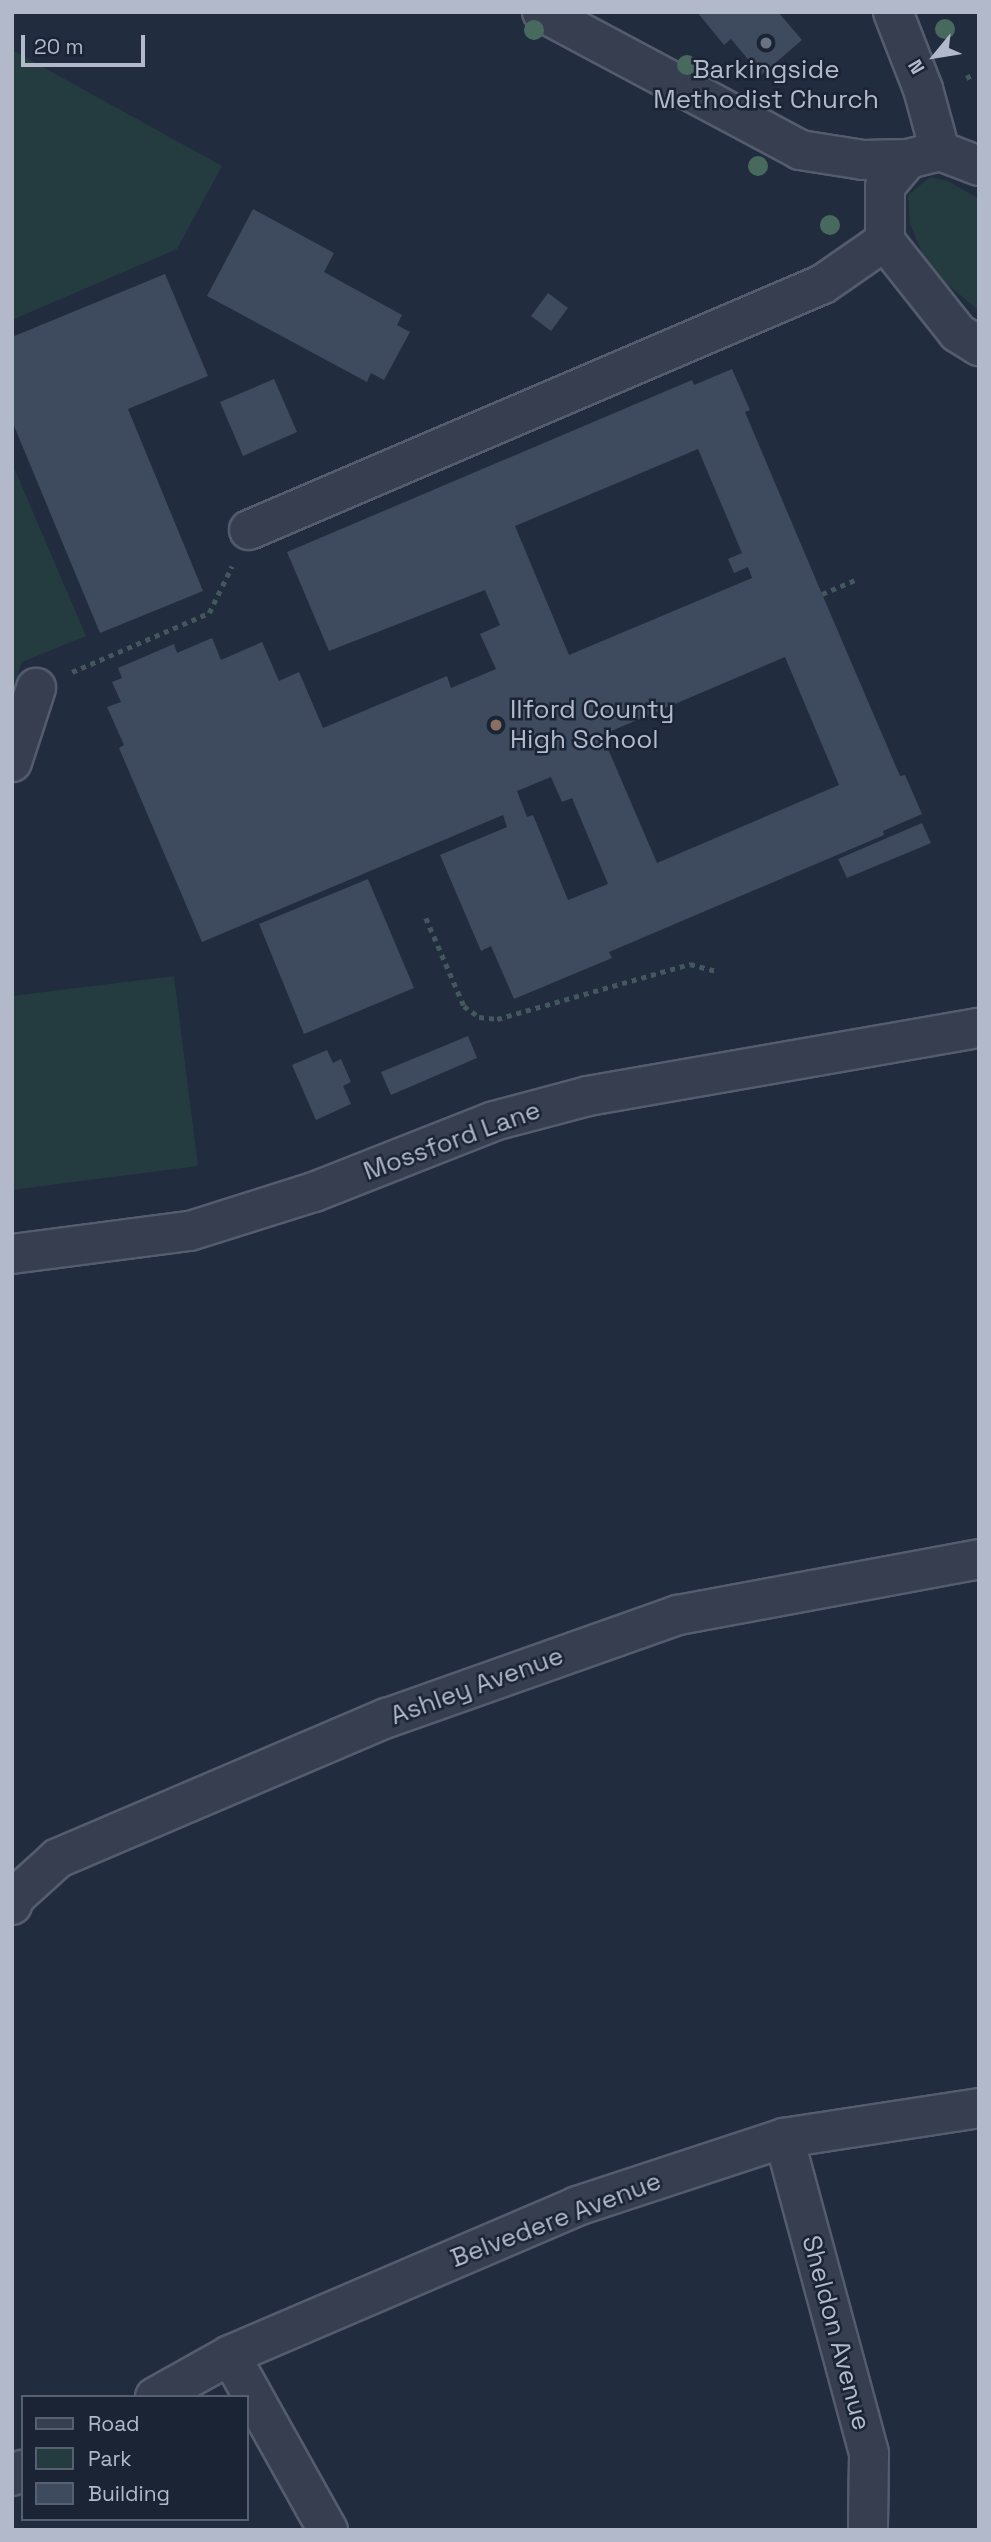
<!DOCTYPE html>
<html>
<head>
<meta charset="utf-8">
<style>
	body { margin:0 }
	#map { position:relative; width:991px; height:2542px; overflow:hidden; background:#222c3f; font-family:"Space Grotesk",sans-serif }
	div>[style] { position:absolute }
	.green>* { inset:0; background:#243b40 }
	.building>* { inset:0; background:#3e4a5e }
	.path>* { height:4.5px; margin-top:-2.25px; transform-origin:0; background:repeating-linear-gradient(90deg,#42585d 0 5px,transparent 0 10px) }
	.roads { filter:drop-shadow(2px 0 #545c6d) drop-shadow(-2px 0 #545c6d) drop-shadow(0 2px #545c6d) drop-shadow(0 -2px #545c6d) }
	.minor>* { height:38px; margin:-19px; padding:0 19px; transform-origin:19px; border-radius:19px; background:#363e4f }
	.trees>* { width:20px; height:20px; margin:-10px; border-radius:50%; background:#486a5e }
	.dots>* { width:19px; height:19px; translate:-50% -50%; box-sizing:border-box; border:4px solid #1b2434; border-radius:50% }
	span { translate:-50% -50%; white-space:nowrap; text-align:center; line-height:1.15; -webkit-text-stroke:5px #1b2434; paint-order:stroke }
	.poi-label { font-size:26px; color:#b2b9ca }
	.left { translate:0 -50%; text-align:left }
	.street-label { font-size:26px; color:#b2b9ca }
	.frame { position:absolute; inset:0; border:14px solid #b2b9ca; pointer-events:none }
	.legend { position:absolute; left:21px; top:2395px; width:228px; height:126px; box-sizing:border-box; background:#1b2434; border:2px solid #576070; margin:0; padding:9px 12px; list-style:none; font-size:21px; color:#b2b9ca }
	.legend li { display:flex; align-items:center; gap:14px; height:35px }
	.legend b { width:35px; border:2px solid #576070 }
	.north { position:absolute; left:900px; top:21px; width:70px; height:70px; -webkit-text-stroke:5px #1b2434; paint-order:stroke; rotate:240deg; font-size:19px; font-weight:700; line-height:28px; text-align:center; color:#b2b9ca }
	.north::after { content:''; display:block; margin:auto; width:24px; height:32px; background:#b2b9ca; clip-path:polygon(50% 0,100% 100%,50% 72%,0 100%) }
	.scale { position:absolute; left:21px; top:35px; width:124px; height:32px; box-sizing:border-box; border:4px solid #b2b9ca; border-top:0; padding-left:9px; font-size:21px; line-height:24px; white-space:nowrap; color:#b2b9ca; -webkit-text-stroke:5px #1b2434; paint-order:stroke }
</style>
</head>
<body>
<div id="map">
	<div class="green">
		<i style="clip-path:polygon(12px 50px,222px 166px,177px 249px,12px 320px)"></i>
		<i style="clip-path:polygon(930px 177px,948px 181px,979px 199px,979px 311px,947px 284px,923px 255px,910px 224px,908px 195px)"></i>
		<i style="clip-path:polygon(12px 463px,86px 636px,22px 662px,12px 692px)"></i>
		<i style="clip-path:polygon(174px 976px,198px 1166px,12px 1190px,12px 996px)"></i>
	</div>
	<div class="building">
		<i style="clip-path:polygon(697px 12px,778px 12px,802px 40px,761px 75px,731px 39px,724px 45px)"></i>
		<i style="clip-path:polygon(253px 209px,334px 253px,324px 272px,402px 315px,397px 325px,410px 332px,384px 380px,371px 373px,367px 382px,207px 296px)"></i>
		<i style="clip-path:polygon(165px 274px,208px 376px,128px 409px,203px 591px,100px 633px,12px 421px,12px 337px)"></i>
		<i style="clip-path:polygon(548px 293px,568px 308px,551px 331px,531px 316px)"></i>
		<i style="clip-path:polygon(evenodd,732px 369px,750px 410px,745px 412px,822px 594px,900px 776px,905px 775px,922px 814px,883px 831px,884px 835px,609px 952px,612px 958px,514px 999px,491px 946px,481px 951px,440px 855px,507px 827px,503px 815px,202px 942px,119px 748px,124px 745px,107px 707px,121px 702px,112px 682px,122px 678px,118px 668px,174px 644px,177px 653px,212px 638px,221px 660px,262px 642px,279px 681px,299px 672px,323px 728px,447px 676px,451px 688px,496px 669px,480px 634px,500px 625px,485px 590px,329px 651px,287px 552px,692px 380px,694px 385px,732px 369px,698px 449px,742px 553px,728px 559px,734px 573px,748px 567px,752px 578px,569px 655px,515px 526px,698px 449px,732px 369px,785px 657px,839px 785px,657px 863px,602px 735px,785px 657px,732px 369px,551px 777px,562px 802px,572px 798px,608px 884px,568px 900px,533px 815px,527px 817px,517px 791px,551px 777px)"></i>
		<i style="clip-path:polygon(274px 379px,297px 432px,243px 456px,220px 402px)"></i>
		<i style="clip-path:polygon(922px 823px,931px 843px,847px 878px,838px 859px)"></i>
		<i style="clip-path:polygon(368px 879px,414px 988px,304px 1034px,259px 924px)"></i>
		<i style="clip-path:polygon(468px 1036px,477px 1058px,391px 1095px,381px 1072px)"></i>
		<i style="clip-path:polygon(327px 1050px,333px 1063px,341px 1059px,351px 1082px,343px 1086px,351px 1104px,316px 1120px,292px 1065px)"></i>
	</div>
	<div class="path">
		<i style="left:966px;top:78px;width:7px;rotate:-27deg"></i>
		<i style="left:822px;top:594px;width:39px;rotate:-23deg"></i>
		<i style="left:72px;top:672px;width:149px;rotate:-23.3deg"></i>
		<i style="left:209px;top:613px;width:52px;rotate:-63.9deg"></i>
		<i style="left:426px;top:918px;width:96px;rotate:66.6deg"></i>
		<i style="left:464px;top:1006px;width:19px;rotate:36deg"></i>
		<i style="left:479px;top:1017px;width:18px;rotate:6deg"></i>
		<i style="left:497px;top:1019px;width:201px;rotate:-15.9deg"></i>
		<i style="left:690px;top:964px;width:28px;rotate:15deg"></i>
	</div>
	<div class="roads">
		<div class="minor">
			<i style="left:542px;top:12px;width:293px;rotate:28.1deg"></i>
			<i style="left:800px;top:150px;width:64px;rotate:9deg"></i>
			<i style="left:863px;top:160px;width:45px;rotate:-1.3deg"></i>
			<i style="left:908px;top:159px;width:33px;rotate:-14deg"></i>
			<i style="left:940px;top:151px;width:42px;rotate:21deg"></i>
			<i style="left:893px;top:12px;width:83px;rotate:68.7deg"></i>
			<i style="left:923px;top:89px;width:64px;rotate:74.7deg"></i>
			<i style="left:908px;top:159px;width:35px;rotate:130deg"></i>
			<i style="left:885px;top:186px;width:55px;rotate:90deg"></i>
			<i style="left:885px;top:241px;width:117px;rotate:51.6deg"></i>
			<i style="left:958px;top:333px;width:25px;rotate:32deg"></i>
			<i style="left:249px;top:530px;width:624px;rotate:-23.2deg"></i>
			<i style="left:823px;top:284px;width:75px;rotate:-34.7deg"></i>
			<i style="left:12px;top:762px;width:78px;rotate:-72deg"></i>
			<i style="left:12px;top:1254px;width:179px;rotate:-7.4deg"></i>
			<i style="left:190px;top:1231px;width:130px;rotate:-17.5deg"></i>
			<i style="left:314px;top:1192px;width:193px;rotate:-21.5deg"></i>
			<i style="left:494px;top:1121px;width:97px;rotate:-14.9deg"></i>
			<i style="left:588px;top:1096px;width:397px;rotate:-9.9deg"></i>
			<i style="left:12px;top:1905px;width:9px;rotate:-69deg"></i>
			<i style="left:15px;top:1897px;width:58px;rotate:-42.2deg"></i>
			<i style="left:58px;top:1858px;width:358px;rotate:-23.1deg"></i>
			<i style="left:387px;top:1718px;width:309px;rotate:-19.5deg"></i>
			<i style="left:678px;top:1615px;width:306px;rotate:-10.5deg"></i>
			<i style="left:784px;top:2138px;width:327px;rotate:74.9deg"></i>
			<i style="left:869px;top:2454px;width:76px;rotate:90.8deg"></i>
			<i style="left:230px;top:2355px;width:201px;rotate:60.8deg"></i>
			<i style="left:155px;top:2397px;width:86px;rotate:-29.2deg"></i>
			<i style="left:230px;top:2355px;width:378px;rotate:-23.2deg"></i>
			<i style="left:577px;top:2206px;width:218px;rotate:-18.2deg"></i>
			<i style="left:784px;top:2138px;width:197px;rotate:-8.7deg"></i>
			<i style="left:12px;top:2476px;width:13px;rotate:-29deg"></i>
		</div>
	</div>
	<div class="trees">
		<i style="left:945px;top:29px"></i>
		<i style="left:534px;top:30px"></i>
		<i style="left:687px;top:65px"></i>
		<i style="left:758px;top:166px"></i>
		<i style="left:830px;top:225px"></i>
	</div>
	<div class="dots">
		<i style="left:766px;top:43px;background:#6b7280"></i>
		<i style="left:496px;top:725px;background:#8d6e63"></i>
	</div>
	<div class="poi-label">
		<span style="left:766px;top:85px">Barkingside<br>Methodist Church</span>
		<span class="left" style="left:510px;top:725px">Ilford County<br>High School</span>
	</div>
	<div class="street-label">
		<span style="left:452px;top:1141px;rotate:-20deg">Mossford Lane</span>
		<span style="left:477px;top:1686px;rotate:-20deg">Ashley Avenue</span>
		<span style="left:556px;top:2220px;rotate:-21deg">Belvedere Avenue</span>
		<span style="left:836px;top:2333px;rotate:75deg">Sheldon Avenue</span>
	</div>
	<div class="frame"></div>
	<ul class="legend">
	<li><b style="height:9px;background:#363e4f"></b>Road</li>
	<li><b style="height:19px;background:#243b40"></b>Park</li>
	<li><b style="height:19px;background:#3e4a5e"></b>Building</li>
	</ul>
	<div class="north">N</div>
	<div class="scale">20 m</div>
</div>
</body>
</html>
